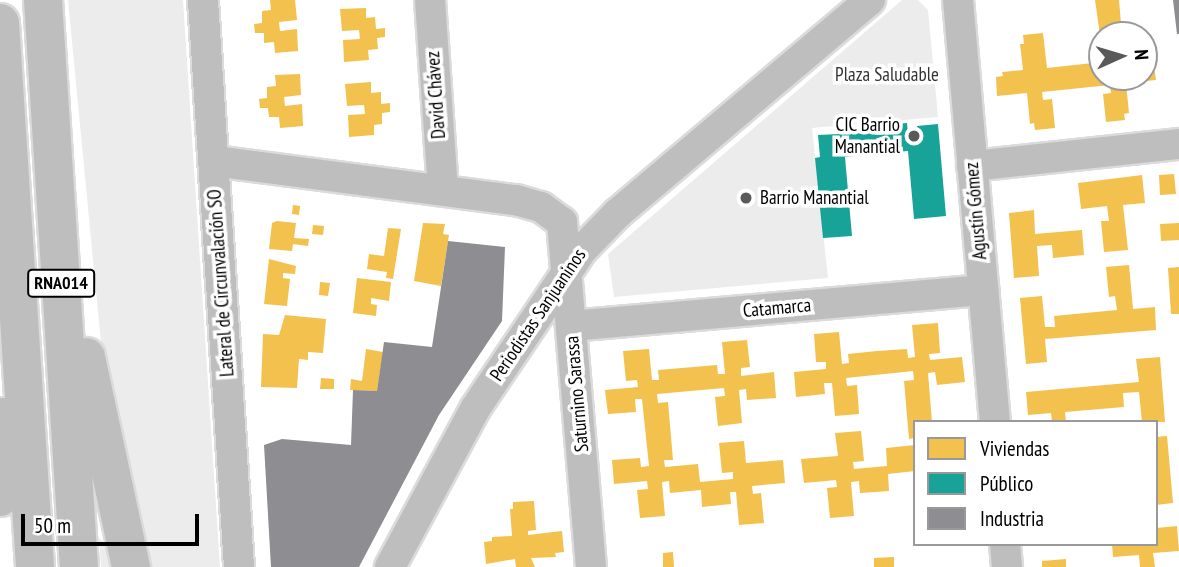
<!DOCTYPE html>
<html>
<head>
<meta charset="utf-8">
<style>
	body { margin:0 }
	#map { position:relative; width:1179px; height:567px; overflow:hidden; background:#fff; font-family:"PT Sans Narrow",sans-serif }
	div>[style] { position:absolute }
	.green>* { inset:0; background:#ececec }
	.homes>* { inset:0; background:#f2c14e }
	.public>* { inset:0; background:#17a398 }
	.industry>* { inset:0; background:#8d8d92 }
	.roads { filter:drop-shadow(2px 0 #dbdbdb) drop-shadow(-2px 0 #dbdbdb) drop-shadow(0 2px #dbdbdb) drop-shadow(0 -2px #dbdbdb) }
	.minor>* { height:30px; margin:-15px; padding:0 15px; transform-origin:15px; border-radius:15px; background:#bebebe }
	.highway>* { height:38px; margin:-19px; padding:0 19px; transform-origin:19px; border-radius:19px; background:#bebebe }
	.dots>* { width:19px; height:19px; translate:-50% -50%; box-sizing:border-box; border:4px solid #fff; border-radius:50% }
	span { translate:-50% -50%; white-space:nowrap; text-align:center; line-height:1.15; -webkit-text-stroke:7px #fff; paint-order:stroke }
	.shield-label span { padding:2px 5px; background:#fff; border:2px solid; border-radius:5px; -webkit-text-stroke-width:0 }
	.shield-label { font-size:18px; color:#000; font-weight:700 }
	.park-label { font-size:19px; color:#333 }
	.street-label { font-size:19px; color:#000 }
	.poi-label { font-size:19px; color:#000 }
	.right { translate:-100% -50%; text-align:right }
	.left { translate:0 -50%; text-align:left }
	.legend { position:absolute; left:913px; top:420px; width:245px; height:126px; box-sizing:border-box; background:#fff; border:2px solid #999; margin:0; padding:9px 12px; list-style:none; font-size:21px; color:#000 }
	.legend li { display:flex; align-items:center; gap:14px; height:35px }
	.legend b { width:35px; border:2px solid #999 }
	.north { position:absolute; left:1088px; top:21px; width:70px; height:70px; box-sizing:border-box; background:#fff; border:2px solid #999; border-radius:50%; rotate:86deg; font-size:19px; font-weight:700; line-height:28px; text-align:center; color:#000 }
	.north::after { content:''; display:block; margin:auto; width:24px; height:32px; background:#595959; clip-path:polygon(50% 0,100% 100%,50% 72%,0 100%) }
	.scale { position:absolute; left:21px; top:514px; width:178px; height:32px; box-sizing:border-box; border:4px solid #000; border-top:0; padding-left:9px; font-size:21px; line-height:24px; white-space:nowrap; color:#000; -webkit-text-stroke:5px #fff; paint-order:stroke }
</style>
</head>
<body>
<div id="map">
	<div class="green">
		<i style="clip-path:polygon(68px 0,183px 0,220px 567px,146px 567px,112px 408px,101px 343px)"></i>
		<i style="clip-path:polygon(902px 0,918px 0,928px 10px,938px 117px,812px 128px,828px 278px,614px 297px,608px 254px)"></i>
		<i style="clip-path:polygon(99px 538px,113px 549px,118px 567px,101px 567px)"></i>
	</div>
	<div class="homes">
		<i style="clip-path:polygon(270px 0,295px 0,297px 20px,279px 22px,280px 31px,297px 29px,298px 51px,275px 53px,274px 42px,264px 43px,264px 33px,255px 33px,254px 24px,262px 23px,262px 11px,271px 10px)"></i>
		<i style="clip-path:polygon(1095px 0,1119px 0,1122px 35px,1102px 35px,1102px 49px)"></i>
		<i style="clip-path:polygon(366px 8px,366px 18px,375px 17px,376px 29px,385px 28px,385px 37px,377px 38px,378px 49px,368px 50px,369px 60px,344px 62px,343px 40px,360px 39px,359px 30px,342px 31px,340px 9px)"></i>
		<i style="clip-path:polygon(1043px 33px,1047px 68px,1102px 62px,1102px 77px,1144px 77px,1144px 60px,1153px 59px,1156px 80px,1126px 83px,1129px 113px,1124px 114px,1125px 120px,1106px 122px,1103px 94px,1111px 93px,1110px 85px,1042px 92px,1043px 100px,1052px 99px,1055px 128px,1035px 130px,1034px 123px,1030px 124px,1027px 93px,997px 96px,996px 77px,1003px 76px,1002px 72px,1023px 70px,1020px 44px,1024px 44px,1023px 35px)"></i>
		<i style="clip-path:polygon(300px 74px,301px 95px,284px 97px,285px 106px,302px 104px,303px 126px,280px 128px,279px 117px,269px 117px,268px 108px,260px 108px,259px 99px,267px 98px,267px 87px,276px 86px,275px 75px)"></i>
		<i style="clip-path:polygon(371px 82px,371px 93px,381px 92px,381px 104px,390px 103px,390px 112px,382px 113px,382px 124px,374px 125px,374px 135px,349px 137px,348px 115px,365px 114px,364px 105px,347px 106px,345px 84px)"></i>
		<i style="clip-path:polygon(1174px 174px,1176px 194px,1160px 195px,1159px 175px)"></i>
		<i style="clip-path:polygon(1142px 175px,1145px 203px,1123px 205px,1128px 250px,1104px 252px,1101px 221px,1109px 221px,1107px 206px,1081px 209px,1078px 183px)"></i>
		<i style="clip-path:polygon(293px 205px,300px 206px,299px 215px,292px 214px)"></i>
		<i style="clip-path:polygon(1034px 210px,1035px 234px,1082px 230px,1084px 255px,1053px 258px,1052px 245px,1037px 246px,1039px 276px,1014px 278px,1009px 213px)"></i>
		<i style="clip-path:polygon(277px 221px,296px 223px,294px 238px,309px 239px,308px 246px,293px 244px,292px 251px,269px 249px,272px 223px)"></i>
		<i style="clip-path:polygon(423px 223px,445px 224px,443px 234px,449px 235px,441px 286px,414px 281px)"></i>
		<i style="clip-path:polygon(1179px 223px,1179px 240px,1161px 241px,1160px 224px)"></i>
		<i style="clip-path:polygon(313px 225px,324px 226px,323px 235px,312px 234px)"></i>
		<i style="clip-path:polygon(388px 228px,401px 229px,393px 279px,386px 278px,387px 272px,367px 269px,369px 254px,384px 256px)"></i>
		<i style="clip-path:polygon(269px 259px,296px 266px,295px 274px,283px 273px,283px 278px,290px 279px,287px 306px,264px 304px)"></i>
		<i style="clip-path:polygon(1129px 265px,1133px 309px,1155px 307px,1156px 330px,1045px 339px,1047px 362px,1026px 364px,1020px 298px,1042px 296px,1045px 327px,1055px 327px,1054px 316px,1117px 310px,1115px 296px,1109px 297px,1106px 267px)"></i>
		<i style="clip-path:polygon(1179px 267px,1179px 314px,1171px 314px,1168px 268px)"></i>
		<i style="clip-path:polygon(357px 278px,391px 282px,389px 301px,371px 298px,371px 304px,377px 305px,376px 316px,353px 313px)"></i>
		<i style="clip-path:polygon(320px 282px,330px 283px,328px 296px,319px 295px)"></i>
		<i style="clip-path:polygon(285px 315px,326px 319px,323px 353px,308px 352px,308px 360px,299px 359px,297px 388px,261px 387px,263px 334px,279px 335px)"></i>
		<i style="clip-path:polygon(938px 323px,940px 353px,929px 354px,930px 360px,962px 357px,965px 382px,937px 385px,935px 372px,928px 373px,932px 422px,915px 422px,915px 438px,909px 439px,904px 381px,914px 380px,913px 371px,846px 378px,847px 386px,857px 385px,859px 414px,835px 416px,832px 383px,824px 383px,825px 394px,796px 397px,794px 372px,826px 369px,826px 362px,816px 362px,814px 334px,839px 332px,842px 364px,849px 363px,848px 354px,877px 351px,907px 349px,908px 358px,915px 357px,912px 325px)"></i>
		<i style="clip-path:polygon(747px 340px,750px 367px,741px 368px,741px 376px,774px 372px,776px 398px,747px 400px,746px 389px,739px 390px,742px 423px,718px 426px,715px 397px,725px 396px,724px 388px,657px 394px,658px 403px,668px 402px,673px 460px,664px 460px,665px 467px,698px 464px,700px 482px,733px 479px,733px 472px,722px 473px,719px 443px,744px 441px,746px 463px,783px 460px,785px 483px,752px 486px,753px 494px,761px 493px,764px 523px,739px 525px,736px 492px,730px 492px,731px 504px,702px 507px,701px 490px,670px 493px,669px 481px,662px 482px,665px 516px,640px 518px,637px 490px,648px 489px,647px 481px,614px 484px,612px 460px,640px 458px,641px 467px,649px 466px,642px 399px,635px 399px,636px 412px,608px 414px,605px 390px,638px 387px,637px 380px,626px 381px,623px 351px,649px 349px,652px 380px,659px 380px,658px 370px,717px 365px,718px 374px,725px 374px,722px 342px)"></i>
		<i style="clip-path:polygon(366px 349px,383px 352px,377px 391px,350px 390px,351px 379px,362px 381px)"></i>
		<i style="clip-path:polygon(1160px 357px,1165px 422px,1142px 422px,1139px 392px,1123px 393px,1124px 407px,1065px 412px,1066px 422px,1052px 422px,1051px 413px,1028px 415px,1026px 392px,1139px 382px,1136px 359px)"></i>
		<i style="clip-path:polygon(321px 378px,334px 379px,334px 389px,320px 389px)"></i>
		<i style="clip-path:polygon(861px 431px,864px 461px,853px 462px,854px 469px,887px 466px,886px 448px,915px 445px,915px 471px,888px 474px,889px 491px,860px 493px,859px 481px,851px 482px,854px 516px,830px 518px,827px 488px,837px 487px,836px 480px,804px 483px,801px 459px,838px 456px,835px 433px)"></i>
		<i style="clip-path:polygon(1167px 436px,1173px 503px,1156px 505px,1156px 437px)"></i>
		<i style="clip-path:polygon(534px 501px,536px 530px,528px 531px,528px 535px,562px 531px,564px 552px,555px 553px,556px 557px,531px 558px,535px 567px,516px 567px,515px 559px,486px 564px,484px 542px,492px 541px,492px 537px,512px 536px,510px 509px,513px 509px,513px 502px)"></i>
		<i style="clip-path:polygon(1177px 526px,1179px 551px,1153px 553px,1155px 567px,1140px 567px,1139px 555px,1113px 557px,1112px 544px,1156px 544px,1156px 528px)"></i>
		<i style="clip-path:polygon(673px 552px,674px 567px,663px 567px,663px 553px)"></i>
		<i style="clip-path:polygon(894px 557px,894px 567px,874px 567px,874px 558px)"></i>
		<i style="clip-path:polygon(1066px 559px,1066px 567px,1042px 567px,1042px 561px)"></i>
	</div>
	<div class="public">
		<i style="clip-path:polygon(907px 123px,908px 134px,918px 133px,917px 126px,938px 124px,946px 216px,914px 219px,908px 151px,845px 157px,852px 236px,823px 238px,815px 158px,820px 157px,818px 135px,839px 134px,838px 130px)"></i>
	</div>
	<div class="industry">
		<i style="clip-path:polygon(1173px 0,1179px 0,1179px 34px,1177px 34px)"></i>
		<i style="clip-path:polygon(448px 241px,505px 247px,502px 321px,439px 415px,359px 567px,271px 567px,264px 445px,282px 439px,351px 445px,353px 390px,377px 391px,384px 342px,432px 347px)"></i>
	</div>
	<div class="roads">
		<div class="minor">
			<i style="left:203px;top:0;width:568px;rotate:86.37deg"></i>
			<i style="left:430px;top:0;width:190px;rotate:86.1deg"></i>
			<i style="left:958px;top:0;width:424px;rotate:85deg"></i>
			<i style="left:214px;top:161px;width:305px;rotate:7.4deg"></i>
			<i style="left:516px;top:200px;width:26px;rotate:16deg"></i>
			<i style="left:541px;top:207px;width:26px;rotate:36deg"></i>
			<i style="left:562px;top:222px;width:346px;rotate:85.2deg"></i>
			<i style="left:972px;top:166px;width:208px;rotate:-6.1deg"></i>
			<i style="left:571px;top:326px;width:414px;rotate:-5deg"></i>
			<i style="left:1005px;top:544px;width:23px;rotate:85deg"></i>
			<i style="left:390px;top:567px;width:179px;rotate:-61.7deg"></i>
			<i style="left:475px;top:409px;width:190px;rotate:-56.1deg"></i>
			<i style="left:581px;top:251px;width:53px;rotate:-45.8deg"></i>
			<i style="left:618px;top:213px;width:330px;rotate:-40.2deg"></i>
		</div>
		<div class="highway">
			<i style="left:43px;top:0;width:568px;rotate:86.37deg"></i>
			<i style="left:0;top:23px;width:545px;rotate:86.32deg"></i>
			<i style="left:86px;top:357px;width:215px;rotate:77.9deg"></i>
			<i style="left:0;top:497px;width:80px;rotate:-87.1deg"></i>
		</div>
	</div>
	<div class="dots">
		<i style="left:914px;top:136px;background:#595959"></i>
		<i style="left:746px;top:198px;background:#595959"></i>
	</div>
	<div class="shield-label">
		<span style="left:61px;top:283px">RNA014</span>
	</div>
	<div class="park-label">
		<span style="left:887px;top:75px">Plaza Saludable</span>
	</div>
	<div class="street-label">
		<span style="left:436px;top:95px;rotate:-94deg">David Chávez</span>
		<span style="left:976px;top:211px;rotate:-95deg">Agustín Gómez</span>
		<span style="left:221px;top:283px;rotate:-94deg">Lateral de Circunvalación SO</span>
		<span style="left:777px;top:308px;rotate:-5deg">Catamarca</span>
		<span style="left:538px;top:315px;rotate:-56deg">Periodistas Sanjuaninos</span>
		<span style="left:577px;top:394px;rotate:-95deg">Saturnino Sarassa</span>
	</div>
	<div class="poi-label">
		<span class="right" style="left:900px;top:136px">CIC Barrio<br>Manantial</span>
		<span class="left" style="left:760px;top:198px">Barrio Manantial</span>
	</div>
	<ul class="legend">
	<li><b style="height:19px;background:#f2c14e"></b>Viviendas</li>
	<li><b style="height:19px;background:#17a398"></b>Público</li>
	<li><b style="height:19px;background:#8d8d92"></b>Industria</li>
	</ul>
	<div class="north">N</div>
	<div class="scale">50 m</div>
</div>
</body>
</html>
